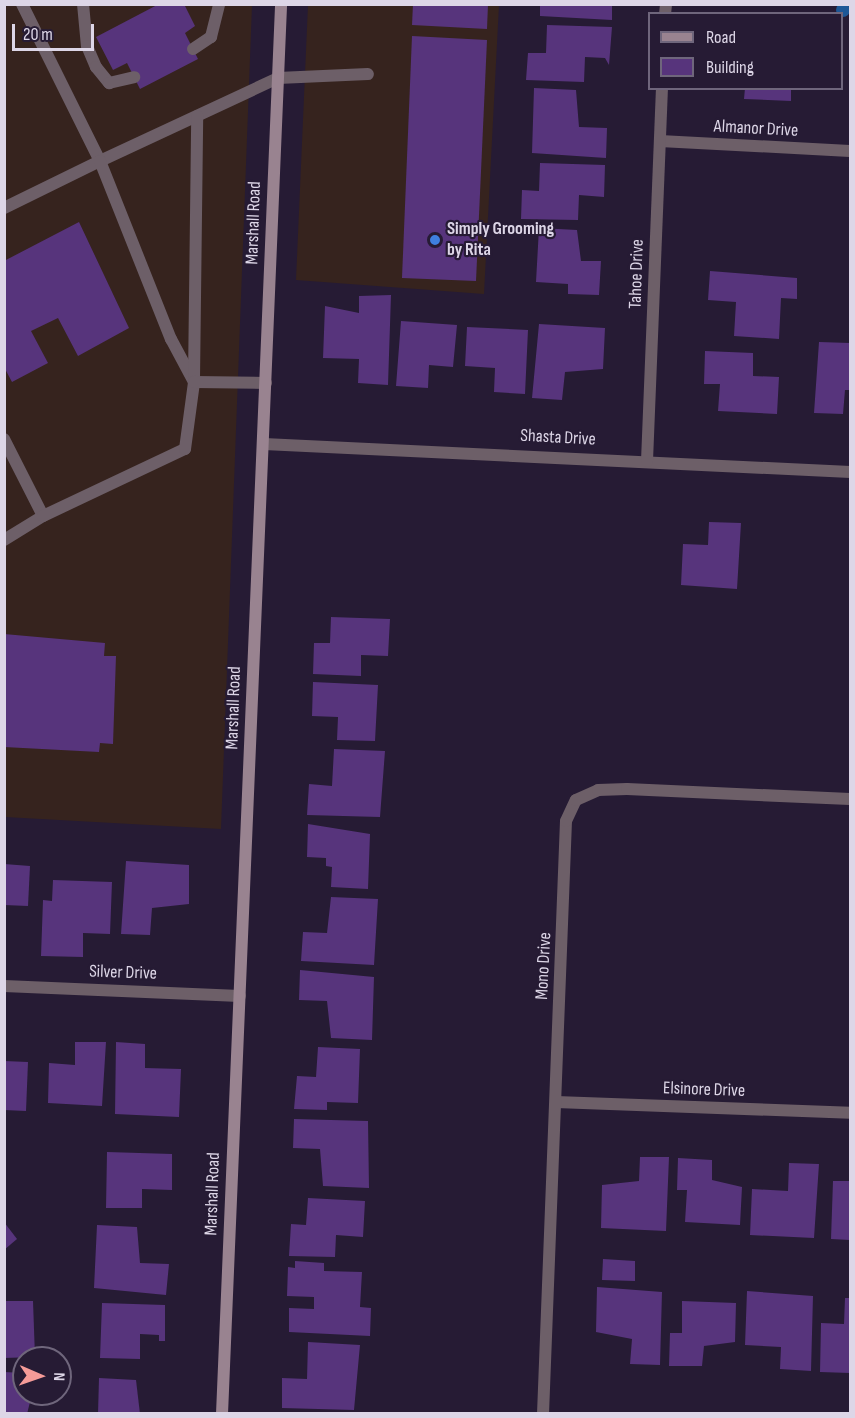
<!DOCTYPE html>
<html>
<head>
<meta charset="utf-8">
<style>
	body { margin:0 }
	#map { position:relative; width:855px; height:1418px; overflow:hidden; background:#261b34; font-family:"Sofia Sans Condensed",sans-serif }
	div>[style] { position:absolute }
	.commercial>* { inset:0; background:#36231e }
	.water>* { inset:0; background:#1d5796 }
	.round { border-radius:50% }
	.building>* { inset:0; background:#57347c }
	.lane>* { height:12px; margin:-6px; padding:0 6px; transform-origin:6px; border-radius:6px; background:#6d5f68 }
	.street>* { height:12px; margin:-6px; padding:0 6px; transform-origin:6px; border-radius:6px; background:#6d5f68 }
	.secondary>* { height:12px; margin:-6px; padding:0 6px; transform-origin:6px; border-radius:6px; background:#998390 }
	.dots>* { width:16px; height:16px; translate:-50% -50%; box-sizing:border-box; border:3px solid #261b34; border-radius:50% }
	span { translate:-50% -50%; white-space:nowrap; text-align:center; line-height:1.15; -webkit-text-stroke:4.5px #261b34; paint-order:stroke }
	.street-label { font-size:18px; color:#ddd6e7 }
	.poi-label { font-size:18px; color:#ddd6e7; font-weight:700 }
	.left { translate:0 -50%; text-align:left }
	.frame { position:absolute; inset:0; border:6px solid #ddd6e7; pointer-events:none }
	.legend { position:absolute; left:648px; top:12px; width:195px; height:78px; box-sizing:border-box; background:#261b34; border:2px solid #6f667c; margin:0; padding:8px 10px; list-style:none; font-size:18px; color:#ddd6e7 }
	.legend li { display:flex; align-items:center; gap:12px; height:30px }
	.legend b { width:30px; border:2px solid #6f667c }
	.north { position:absolute; left:12px; top:1346px; width:60px; height:60px; box-sizing:border-box; background:#261b34; border:2px solid #6f667c; border-radius:50%; rotate:92deg; font-size:16px; font-weight:700; line-height:24px; text-align:center; color:#ddd6e7 }
	.north::after { content:''; display:block; margin:auto; width:21px; height:27px; background:#f59b98; clip-path:polygon(50% 0,100% 100%,50% 72%,0 100%) }
	.scale { position:absolute; left:12px; top:24px; width:82px; height:27px; box-sizing:border-box; border:3px solid #ddd6e7; border-top:0; padding-left:8px; font-size:18px; line-height:21px; white-space:nowrap; color:#ddd6e7; -webkit-text-stroke:4px #261b34; paint-order:stroke }
</style>
</head>
<body>
<div id="map">
	<div class="commercial">
		<i style="clip-path:polygon(5px 5px,252px 5px,221px 829px,5px 817px)"></i>
		<i style="clip-path:polygon(308px 5px,499px 5px,484px 294px,296px 280px)"></i>
	</div>
	<div class="water">
		<i class="round" style="left:836px;top:3px;width:14px;height:14px"></i>
	</div>
	<div class="building">
		<i style="clip-path:polygon(159px 4px,184px 4px,195px 26px,185px 33px,198px 59px,140px 89px,127px 63px,113px 70px,96px 37px)"></i>
		<i style="clip-path:polygon(413px 4px,488px 4px,487px 29px,412px 25px)"></i>
		<i style="clip-path:polygon(540px 4px,612px 4px,612px 20px,540px 16px)"></i>
		<i style="clip-path:polygon(547px 25px,612px 27px,609px 65px,605px 58px,585px 57px,584px 82px,526px 80px,528px 53px,546px 53px)"></i>
		<i style="clip-path:polygon(412px 36px,487px 40px,476px 281px,402px 278px)"></i>
		<i style="clip-path:polygon(534px 88px,576px 90px,579px 127px,607px 128px,606px 158px,532px 153px)"></i>
		<i style="clip-path:polygon(745px 88px,791px 88px,791px 101px,744px 99px)"></i>
		<i style="clip-path:polygon(540px 163px,605px 165px,604px 197px,579px 195px,578px 220px,521px 219px,522px 190px,539px 191px)"></i>
		<i style="clip-path:polygon(79px 222px,129px 328px,78px 356px,58px 318px,31px 331px,48px 363px,12px 382px,4px 367px,4px 261px)"></i>
		<i style="clip-path:polygon(539px 228px,577px 230px,581px 261px,601px 261px,599px 295px,568px 294px,568px 284px,536px 282px)"></i>
		<i style="clip-path:polygon(710px 271px,797px 278px,797px 299px,781px 298px,779px 339px,734px 336px,736px 302px,708px 300px)"></i>
		<i style="clip-path:polygon(391px 295px,388px 385px,358px 383px,359px 359px,323px 358px,325px 306px,359px 313px,359px 296px)"></i>
		<i style="clip-path:polygon(401px 321px,457px 325px,453px 367px,429px 365px,428px 388px,396px 386px)"></i>
		<i style="clip-path:polygon(539px 324px,605px 328px,603px 369px,565px 372px,562px 400px,532px 398px)"></i>
		<i style="clip-path:polygon(467px 327px,528px 330px,525px 394px,494px 392px,495px 368px,465px 366px)"></i>
		<i style="clip-path:polygon(819px 342px,850px 343px,850px 390px,845px 390px,843px 414px,814px 413px)"></i>
		<i style="clip-path:polygon(705px 351px,753px 353px,753px 376px,779px 377px,777px 414px,718px 411px,720px 384px,704px 384px)"></i>
		<i style="clip-path:polygon(709px 522px,741px 523px,737px 589px,681px 585px,683px 544px,708px 545px)"></i>
		<i style="clip-path:polygon(331px 617px,390px 619px,388px 656px,361px 655px,361px 676px,313px 674px,314px 643px,330px 643px)"></i>
		<i style="clip-path:polygon(4px 634px,105px 643px,104px 656px,116px 656px,113px 744px,100px 743px,99px 752px,4px 747px)"></i>
		<i style="clip-path:polygon(313px 682px,378px 685px,375px 741px,337px 740px,338px 717px,312px 716px)"></i>
		<i style="clip-path:polygon(334px 749px,385px 751px,380px 817px,307px 815px,309px 784px,332px 786px)"></i>
		<i style="clip-path:polygon(308px 824px,370px 834px,368px 889px,331px 887px,332px 867px,326px 866px,326px 858px,307px 857px)"></i>
		<i style="clip-path:polygon(126px 861px,189px 865px,189px 904px,152px 908px,150px 935px,121px 934px)"></i>
		<i style="clip-path:polygon(4px 864px,30px 866px,28px 906px,4px 905px)"></i>
		<i style="clip-path:polygon(53px 880px,112px 882px,110px 934px,83px 933px,83px 957px,41px 956px,43px 900px,52px 901px)"></i>
		<i style="clip-path:polygon(331px 897px,378px 899px,374px 965px,301px 961px,303px 932px,327px 933px)"></i>
		<i style="clip-path:polygon(300px 970px,374px 977px,372px 1040px,331px 1038px,327px 1001px,299px 1000px)"></i>
		<i style="clip-path:polygon(75px 1042px,106px 1042px,102px 1106px,48px 1103px,49px 1063px,75px 1065px)"></i>
		<i style="clip-path:polygon(116px 1042px,145px 1044px,145px 1068px,181px 1069px,179px 1117px,115px 1114px)"></i>
		<i style="clip-path:polygon(318px 1047px,360px 1049px,358px 1103px,327px 1102px,327px 1110px,294px 1109px,297px 1076px,316px 1077px)"></i>
		<i style="clip-path:polygon(4px 1061px,28px 1062px,26px 1111px,4px 1110px)"></i>
		<i style="clip-path:polygon(294px 1119px,368px 1121px,369px 1188px,323px 1186px,320px 1149px,293px 1148px)"></i>
		<i style="clip-path:polygon(107px 1152px,172px 1154px,172px 1190px,142px 1189px,142px 1208px,106px 1208px)"></i>
		<i style="clip-path:polygon(640px 1157px,669px 1157px,666px 1231px,601px 1228px,602px 1185px,639px 1181px)"></i>
		<i style="clip-path:polygon(678px 1158px,712px 1160px,712px 1180px,742px 1187px,740px 1225px,685px 1222px,687px 1190px,677px 1190px)"></i>
		<i style="clip-path:polygon(789px 1163px,819px 1164px,814px 1238px,750px 1235px,752px 1189px,788px 1191px)"></i>
		<i style="clip-path:polygon(833px 1181px,850px 1181px,850px 1240px,831px 1239px)"></i>
		<i style="clip-path:polygon(308px 1198px,365px 1201px,363px 1237px,336px 1235px,335px 1257px,289px 1256px,291px 1224px,306px 1225px)"></i>
		<i style="clip-path:polygon(4px 1222px,17px 1239px,4px 1250px)"></i>
		<i style="clip-path:polygon(97px 1225px,137px 1227px,140px 1263px,169px 1264px,166px 1295px,94px 1288px)"></i>
		<i style="clip-path:polygon(603px 1259px,635px 1261px,635px 1281px,602px 1280px)"></i>
		<i style="clip-path:polygon(295px 1261px,324px 1263px,324px 1271px,362px 1272px,360px 1307px,371px 1308px,370px 1336px,289px 1332px,289px 1308px,314px 1309px,314px 1297px,287px 1296px,288px 1267px,295px 1268px)"></i>
		<i style="clip-path:polygon(597px 1287px,662px 1292px,660px 1365px,630px 1364px,632px 1339px,596px 1332px)"></i>
		<i style="clip-path:polygon(747px 1291px,813px 1296px,811px 1371px,780px 1369px,781px 1347px,745px 1345px)"></i>
		<i style="clip-path:polygon(845px 1298px,850px 1298px,850px 1373px,820px 1372px,821px 1323px,844px 1324px)"></i>
		<i style="clip-path:polygon(4px 1301px,33px 1301px,35px 1357px,4px 1358px)"></i>
		<i style="clip-path:polygon(682px 1301px,736px 1303px,735px 1342px,704px 1346px,702px 1366px,669px 1366px,670px 1333px,682px 1333px)"></i>
		<i style="clip-path:polygon(102px 1303px,165px 1305px,165px 1341px,159px 1341px,159px 1335px,140px 1334px,140px 1359px,100px 1358px)"></i>
		<i style="clip-path:polygon(308px 1342px,360px 1345px,354px 1410px,282px 1408px,282px 1378px,307px 1379px)"></i>
		<i style="clip-path:polygon(4px 1372px,24px 1373px,24px 1394px,32px 1394px,27px 1414px,4px 1414px)"></i>
		<i style="clip-path:polygon(99px 1378px,136px 1380px,140px 1414px,98px 1414px)"></i>
	</div>
	<div class="lane">
		<i style="left:22px;top:4px;width:175px;rotate:63.6deg"></i>
		<i style="left:100px;top:161px;width:196px;rotate:-25deg"></i>
		<i style="left:278px;top:78px;width:90px;rotate:-2.5deg"></i>
		<i style="left:83px;top:4px;width:42px;rotate:84.6deg"></i>
		<i style="left:87px;top:46px;width:23px;rotate:67deg"></i>
		<i style="left:96px;top:67px;width:21px;rotate:51deg"></i>
		<i style="left:109px;top:83px;width:26px;rotate:-13deg"></i>
		<i style="left:193px;top:49px;width:22px;rotate:-34deg"></i>
		<i style="left:211px;top:37px;width:34px;rotate:-76deg"></i>
		<i style="left:4px;top:208px;width:107px;rotate:-26.1deg"></i>
		<i style="left:100px;top:161px;width:192px;rotate:68.3deg"></i>
		<i style="left:171px;top:339px;width:49px;rotate:61.9deg"></i>
		<i style="left:194px;top:379px;width:263px;rotate:-89.3deg"></i>
		<i style="left:4px;top:439px;width:86px;rotate:63.1deg"></i>
		<i style="left:43px;top:516px;width:46px;rotate:148.4deg"></i>
		<i style="left:43px;top:516px;width:157px;rotate:-25.3deg"></i>
		<i style="left:185px;top:449px;width:68px;rotate:-82.3deg"></i>
		<i style="left:194px;top:382px;width:72px;rotate:0.8deg"></i>
	</div>
	<div class="street">
		<i style="left:665px;top:14px;width:10px;rotate:-84deg"></i>
		<i style="left:660px;top:141px;width:190px;rotate:3deg"></i>
		<i style="left:264px;top:444px;width:587px;rotate:2.74deg"></i>
		<i style="left:647px;top:461px;width:373px;rotate:-87.7deg"></i>
		<i style="left:4px;top:986px;width:236px;rotate:2.4deg"></i>
		<i style="left:556px;top:1102px;width:294px;rotate:2.1deg"></i>
		<i style="left:543px;top:1414px;width:593px;rotate:-87.78deg"></i>
		<i style="left:566px;top:821px;width:23px;rotate:-65deg"></i>
		<i style="left:576px;top:800px;width:24px;rotate:-24deg"></i>
		<i style="left:598px;top:790px;width:29px;rotate:-2deg"></i>
		<i style="left:627px;top:789px;width:223px;rotate:2.6deg"></i>
	</div>
	<div class="secondary">
		<i style="left:222px;top:1414px;width:1411px;rotate:-87.6deg"></i>
	</div>
	<div class="dots">
		<i style="left:435px;top:240px;background:#3f7fe0"></i>
	</div>
	<div class="street-label">
		<span style="left:756px;top:129px;rotate:3deg">Almanor Drive</span>
		<span style="left:254px;top:223px;rotate:-88deg">Marshall Road</span>
		<span style="left:637px;top:274px;rotate:-88deg">Tahoe Drive</span>
		<span style="left:558px;top:438px;rotate:3deg">Shasta Drive</span>
		<span style="left:234px;top:708px;rotate:-88deg">Marshall Road</span>
		<span style="left:544px;top:966px;rotate:-87deg">Mono Drive</span>
		<span style="left:123px;top:973px;rotate:2deg">Silver Drive</span>
		<span style="left:704px;top:1090px;rotate:2deg">Elsinore Drive</span>
		<span style="left:213px;top:1194px;rotate:-88deg">Marshall Road</span>
	</div>
	<div class="poi-label">
		<span class="left" style="left:447px;top:240px">Simply Grooming<br>by Rita</span>
	</div>
	<div class="frame"></div>
	<ul class="legend">
	<li><b style="height:8px;background:#998390"></b>Road</li>
	<li><b style="height:16px;background:#57347c"></b>Building</li>
	</ul>
	<div class="north">N</div>
	<div class="scale">20 m</div>
</div>
</body>
</html>
